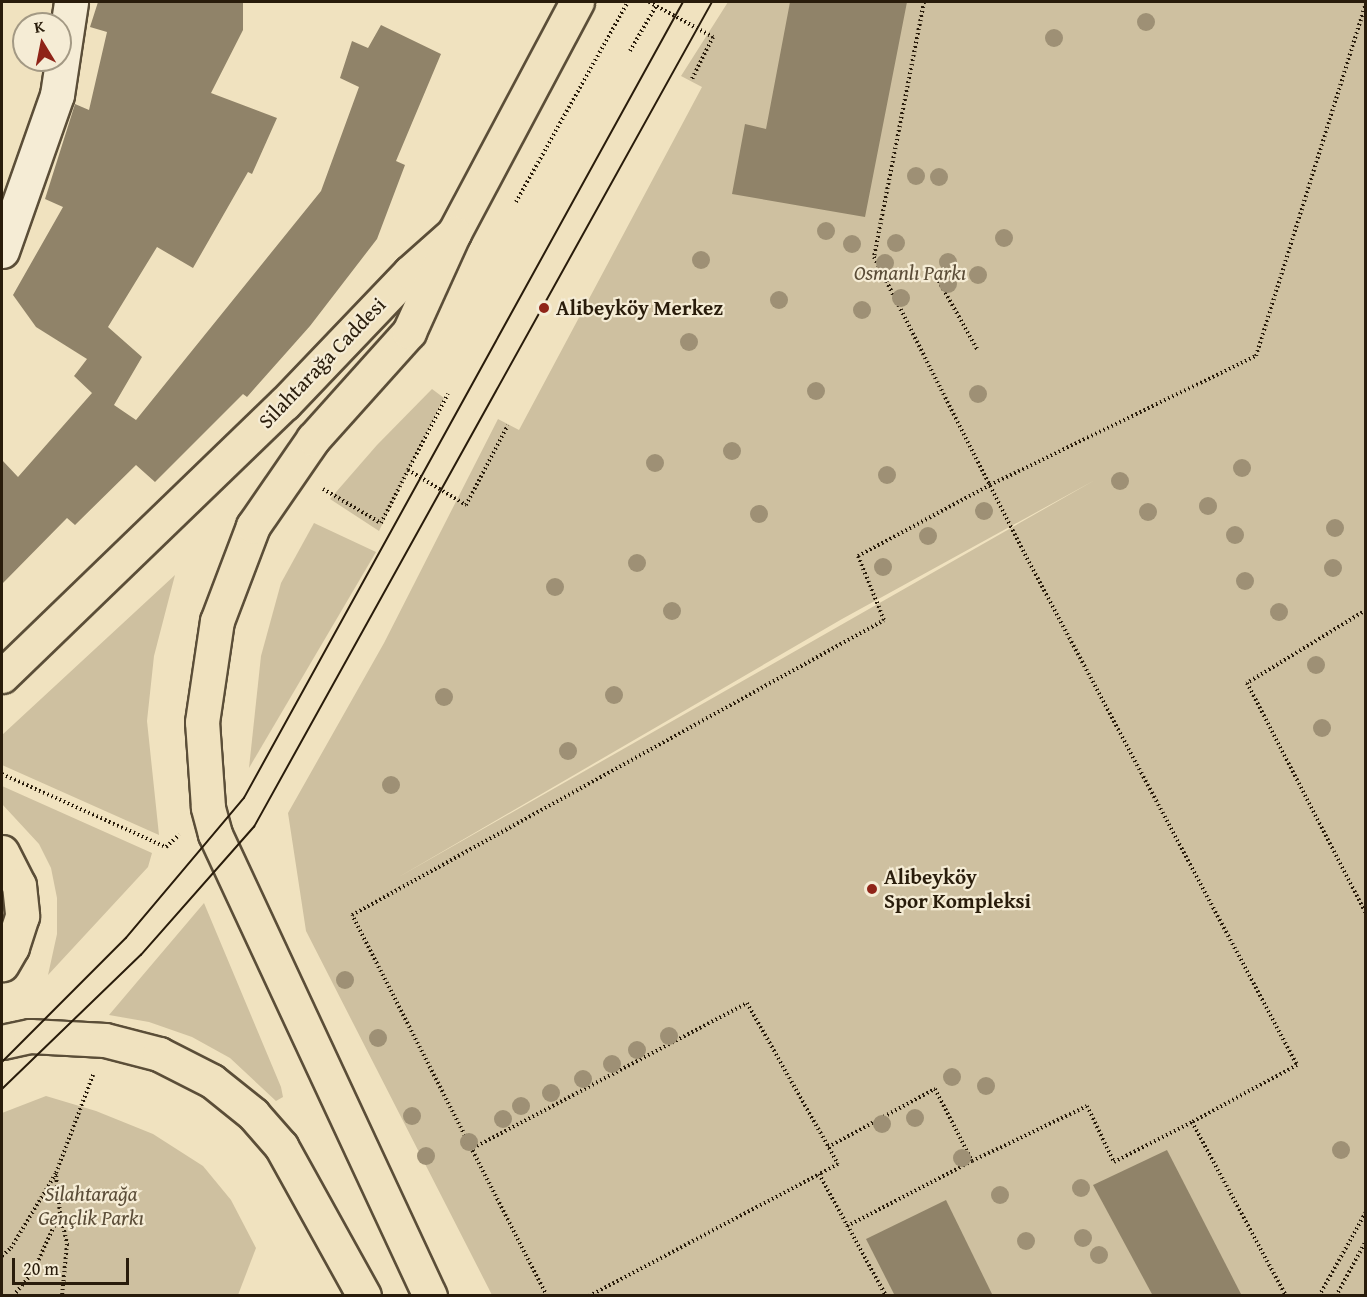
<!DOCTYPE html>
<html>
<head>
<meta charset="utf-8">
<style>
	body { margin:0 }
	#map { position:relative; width:1367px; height:1297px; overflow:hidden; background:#f0e2bf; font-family:"Gentium Book Plus",serif }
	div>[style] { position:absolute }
	.green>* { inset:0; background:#cec0a0 }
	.building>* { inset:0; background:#908369 }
	.path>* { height:4px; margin-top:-2px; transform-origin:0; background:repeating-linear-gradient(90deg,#291c0b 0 1.5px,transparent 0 4.5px) }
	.roads { filter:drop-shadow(2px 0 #5b4e38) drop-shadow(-2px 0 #5b4e38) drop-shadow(0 2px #5b4e38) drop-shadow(0 -2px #5b4e38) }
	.minor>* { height:33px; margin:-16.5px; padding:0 16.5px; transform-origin:16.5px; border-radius:16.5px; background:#f5ecd5 }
	.primary>* { height:33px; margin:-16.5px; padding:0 16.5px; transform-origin:16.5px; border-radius:16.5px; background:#f0e2bf }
	.tram>* { height:1.5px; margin:-0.75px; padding:0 0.75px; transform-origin:0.75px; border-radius:0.75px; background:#291c0b }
	.trees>* { width:18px; height:18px; margin:-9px; border-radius:50%; background:#9e9075 }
	.dots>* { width:16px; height:16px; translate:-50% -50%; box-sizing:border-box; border:3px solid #f5ecd5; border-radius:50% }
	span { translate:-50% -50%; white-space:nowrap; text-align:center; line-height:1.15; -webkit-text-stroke:4.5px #f5ecd5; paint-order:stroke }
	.park-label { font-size:21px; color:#5b4d38; font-style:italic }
	.poi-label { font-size:21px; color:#291c0b; font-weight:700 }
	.left { translate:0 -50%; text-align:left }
	.street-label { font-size:21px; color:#291c0b }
	.frame { position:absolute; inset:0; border:3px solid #291c0b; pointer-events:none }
	.north { position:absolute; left:12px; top:12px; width:60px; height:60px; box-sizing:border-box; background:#f5ecd5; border:2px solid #a39984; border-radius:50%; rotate:350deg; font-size:16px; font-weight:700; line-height:24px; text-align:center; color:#291c0b }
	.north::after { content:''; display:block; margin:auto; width:21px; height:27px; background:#8f2418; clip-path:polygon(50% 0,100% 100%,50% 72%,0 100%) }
	.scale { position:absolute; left:12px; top:1258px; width:117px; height:27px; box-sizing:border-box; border:3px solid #291c0b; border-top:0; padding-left:8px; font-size:18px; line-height:21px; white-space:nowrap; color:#291c0b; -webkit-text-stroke:4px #f5ecd5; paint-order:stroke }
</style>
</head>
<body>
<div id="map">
	<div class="green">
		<i style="clip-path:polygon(evenodd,728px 2px,1365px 2px,1365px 1295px,492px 1295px,306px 931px,288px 813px,384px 643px,498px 419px,519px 430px,702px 87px,681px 76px,728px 2px,1095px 480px,397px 878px,842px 619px,1095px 480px)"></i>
		<i style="clip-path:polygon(432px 389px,444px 398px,379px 531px,330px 499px,377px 445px)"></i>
		<i style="clip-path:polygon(314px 523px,376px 552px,249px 768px,261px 656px,281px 583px)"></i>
		<i style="clip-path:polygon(175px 575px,154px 656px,147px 721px,159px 835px,2px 765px,2px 735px)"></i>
		<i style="clip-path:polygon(2px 786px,152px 853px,148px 867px,48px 975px,57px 934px,57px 898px,51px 868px,39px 844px,2px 804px)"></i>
		<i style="clip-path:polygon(204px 903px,281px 1087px,283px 1097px,276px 1101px,230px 1058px,192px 1037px,149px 1022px,109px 1015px)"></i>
		<i style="clip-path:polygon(46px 1096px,96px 1111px,153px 1134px,203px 1166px,231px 1200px,256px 1248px,238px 1295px,2px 1295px,2px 1113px)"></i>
	</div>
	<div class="building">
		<i style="clip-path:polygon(98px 2px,243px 2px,243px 30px,211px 93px,277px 118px,252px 174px,248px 172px,193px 268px,157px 247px,108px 327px,142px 357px,114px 405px,136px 420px,321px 191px,359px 87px,340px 78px,352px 41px,368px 48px,381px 25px,441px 54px,396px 161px,405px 165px,377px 239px,310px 326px,247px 397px,243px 394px,155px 482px,136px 465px,75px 525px,67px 518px,2px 584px,2px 460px,18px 477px,92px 393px,74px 376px,87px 359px,36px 327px,13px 295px,63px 207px,45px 199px,75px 104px,89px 110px,107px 32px,90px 27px)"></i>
		<i style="clip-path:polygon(790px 2px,907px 2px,865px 217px,732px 194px,745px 124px,766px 129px)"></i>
		<i style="clip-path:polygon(1167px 1150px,1242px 1296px,1153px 1296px,1093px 1185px)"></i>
		<i style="clip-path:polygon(946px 1200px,993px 1296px,895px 1296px,866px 1239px)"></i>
	</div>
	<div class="path">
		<i style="left:649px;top:2px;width:73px;rotate:28.7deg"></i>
		<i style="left:713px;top:37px;width:49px;rotate:116.6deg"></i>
		<i style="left:924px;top:2px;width:260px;rotate:101.1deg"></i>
		<i style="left:874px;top:257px;width:342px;rotate:63.1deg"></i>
		<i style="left:1029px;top:562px;width:570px;rotate:61.95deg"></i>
		<i style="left:1297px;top:1065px;width:119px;rotate:151.5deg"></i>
		<i style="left:630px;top:51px;width:52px;rotate:-60deg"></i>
		<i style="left:516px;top:202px;width:229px;rotate:-60.8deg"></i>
		<i style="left:932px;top:269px;width:92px;rotate:60.6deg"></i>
		<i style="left:408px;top:470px;width:86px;rotate:-62.2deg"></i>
		<i style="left:323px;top:489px;width:67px;rotate:30.4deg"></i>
		<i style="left:381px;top:523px;width:59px;rotate:-63deg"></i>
		<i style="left:408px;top:470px;width:68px;rotate:31.1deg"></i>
		<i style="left:466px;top:505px;width:90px;rotate:-62.3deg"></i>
		<i style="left:1366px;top:610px;width:140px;rotate:148.5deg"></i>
		<i style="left:1247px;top:683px;width:260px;rotate:62.7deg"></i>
		<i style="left:2px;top:774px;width:180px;rotate:24deg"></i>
		<i style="left:166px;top:847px;width:18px;rotate:-43deg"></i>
		<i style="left:828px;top:1147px;width:122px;rotate:-28.5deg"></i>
		<i style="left:935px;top:1089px;width:81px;rotate:62.8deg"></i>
		<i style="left:972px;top:1161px;width:141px;rotate:152.5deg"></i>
		<i style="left:473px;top:1148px;width:310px;rotate:-27.9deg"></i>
		<i style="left:747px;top:1003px;width:185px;rotate:60.5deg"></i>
		<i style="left:838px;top:1164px;width:21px;rotate:152deg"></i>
		<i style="left:819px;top:1174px;width:139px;rotate:61.2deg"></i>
		<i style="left:972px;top:1161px;width:127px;rotate:-25.6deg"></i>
		<i style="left:1087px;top:1106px;width:62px;rotate:64.3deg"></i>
		<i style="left:1114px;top:1162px;width:88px;rotate:-27.1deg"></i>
		<i style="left:1192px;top:1122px;width:198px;rotate:61.6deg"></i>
		<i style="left:60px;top:1213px;width:32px;rotate:77deg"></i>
		<i style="left:67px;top:1244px;width:52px;rotate:95.5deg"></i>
		<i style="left:2px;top:1256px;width:12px;rotate:-42deg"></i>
		<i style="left:11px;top:1248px;width:87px;rotate:-59deg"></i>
		<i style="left:56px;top:1173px;width:105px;rotate:-69.3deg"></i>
		<i style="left:13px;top:1296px;width:31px;rotate:-50deg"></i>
		<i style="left:33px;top:1272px;width:65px;rotate:-65.4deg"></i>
		<i style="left:60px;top:1213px;width:39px;rotate:-96deg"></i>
		<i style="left:547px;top:1296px;width:428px;rotate:-117.1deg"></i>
		<i style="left:352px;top:915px;width:608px;rotate:-29.01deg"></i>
		<i style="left:884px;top:620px;width:69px;rotate:-112.1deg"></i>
		<i style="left:858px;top:556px;width:150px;rotate:-28.3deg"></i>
		<i style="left:990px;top:485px;width:296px;rotate:-25.9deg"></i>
		<i style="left:1256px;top:356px;width:371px;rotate:-72.7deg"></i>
		<i style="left:589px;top:1296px;width:260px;rotate:-27.9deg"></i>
		<i style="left:1319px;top:1296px;width:96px;rotate:-60.8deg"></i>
		<i style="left:1336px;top:1296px;width:63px;rotate:-61.4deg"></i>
	</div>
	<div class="roads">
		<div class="minor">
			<i style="left:2px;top:251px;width:165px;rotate:-70.6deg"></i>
			<i style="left:57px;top:95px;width:94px;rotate:-81.4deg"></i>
		</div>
		<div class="primary">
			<i style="left:2px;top:676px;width:392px;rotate:-44deg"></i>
			<i style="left:284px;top:404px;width:182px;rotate:-46.3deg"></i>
			<i style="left:410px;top:272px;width:59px;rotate:-41.6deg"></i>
			<i style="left:454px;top:233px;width:262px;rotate:-62deg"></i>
			<i style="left:2px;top:852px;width:37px;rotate:63deg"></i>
			<i style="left:19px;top:885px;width:31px;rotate:84deg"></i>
			<i style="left:22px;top:916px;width:33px;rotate:108deg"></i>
			<i style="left:12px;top:947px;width:20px;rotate:120deg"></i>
			<i style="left:2px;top:1042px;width:29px;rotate:-12deg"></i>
			<i style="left:30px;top:1036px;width:75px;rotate:3.1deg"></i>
			<i style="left:105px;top:1040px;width:56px;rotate:14.5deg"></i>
			<i style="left:159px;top:1054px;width:59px;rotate:27deg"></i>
			<i style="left:212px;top:1081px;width:53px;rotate:38.8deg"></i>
			<i style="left:253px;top:1114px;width:43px;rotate:48.8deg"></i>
			<i style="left:281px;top:1146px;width:171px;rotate:61deg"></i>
			<i style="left:430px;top:1296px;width:510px;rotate:-114.96deg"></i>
			<i style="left:215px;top:834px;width:28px;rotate:-105deg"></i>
			<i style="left:208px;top:807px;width:85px;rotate:-94deg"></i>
			<i style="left:202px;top:722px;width:102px;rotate:-81.6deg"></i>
			<i style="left:217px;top:621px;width:102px;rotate:-69.2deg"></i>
			<i style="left:253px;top:526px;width:106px;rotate:-55.4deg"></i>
			<i style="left:313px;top:439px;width:144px;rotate:-48.1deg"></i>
			<i style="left:409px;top:332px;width:109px;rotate:-65.6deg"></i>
		</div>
	</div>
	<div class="tram">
		<i style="left:2px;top:1062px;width:175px;rotate:-45deg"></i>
		<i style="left:126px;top:938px;width:183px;rotate:-49.9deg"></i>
		<i style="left:244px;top:798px;width:909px;rotate:-61.12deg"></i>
		<i style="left:2px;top:1089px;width:193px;rotate:-44deg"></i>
		<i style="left:141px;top:955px;width:171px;rotate:-48.6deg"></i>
		<i style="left:254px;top:827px;width:944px;rotate:-60.96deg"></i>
	</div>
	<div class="trees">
		<i style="left:1146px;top:22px"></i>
		<i style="left:1054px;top:38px"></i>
		<i style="left:916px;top:176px"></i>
		<i style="left:939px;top:177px"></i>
		<i style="left:826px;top:231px"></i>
		<i style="left:1004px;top:238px"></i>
		<i style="left:896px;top:243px"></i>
		<i style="left:852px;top:244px"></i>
		<i style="left:701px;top:260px"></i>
		<i style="left:948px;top:262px"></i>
		<i style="left:885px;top:263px"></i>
		<i style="left:978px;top:275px"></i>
		<i style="left:948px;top:284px"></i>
		<i style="left:901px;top:298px"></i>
		<i style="left:779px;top:300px"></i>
		<i style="left:862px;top:310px"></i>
		<i style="left:689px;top:342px"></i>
		<i style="left:816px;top:391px"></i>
		<i style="left:978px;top:394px"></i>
		<i style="left:732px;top:451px"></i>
		<i style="left:655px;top:463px"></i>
		<i style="left:1242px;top:468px"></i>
		<i style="left:887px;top:475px"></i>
		<i style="left:1120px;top:481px"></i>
		<i style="left:1208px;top:506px"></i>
		<i style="left:984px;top:511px"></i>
		<i style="left:1148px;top:512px"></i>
		<i style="left:759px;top:514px"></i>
		<i style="left:1335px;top:528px"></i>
		<i style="left:1235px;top:535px"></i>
		<i style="left:928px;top:536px"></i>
		<i style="left:637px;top:563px"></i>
		<i style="left:883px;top:567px"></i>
		<i style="left:1333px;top:568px"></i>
		<i style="left:1245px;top:581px"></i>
		<i style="left:555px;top:587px"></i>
		<i style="left:672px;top:611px"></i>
		<i style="left:1279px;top:612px"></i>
		<i style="left:1316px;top:665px"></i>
		<i style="left:614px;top:695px"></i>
		<i style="left:444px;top:697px"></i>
		<i style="left:1322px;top:728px"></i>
		<i style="left:568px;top:751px"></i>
		<i style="left:391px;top:785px"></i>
		<i style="left:345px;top:980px"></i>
		<i style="left:669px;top:1036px"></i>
		<i style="left:378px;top:1038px"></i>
		<i style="left:637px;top:1050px"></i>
		<i style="left:612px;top:1064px"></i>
		<i style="left:952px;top:1077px"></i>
		<i style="left:583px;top:1079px"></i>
		<i style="left:986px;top:1086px"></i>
		<i style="left:551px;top:1093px"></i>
		<i style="left:521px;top:1106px"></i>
		<i style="left:412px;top:1116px"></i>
		<i style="left:915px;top:1118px"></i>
		<i style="left:503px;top:1119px"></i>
		<i style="left:882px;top:1124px"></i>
		<i style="left:469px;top:1142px"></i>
		<i style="left:1341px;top:1150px"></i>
		<i style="left:426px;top:1156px"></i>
		<i style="left:962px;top:1158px"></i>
		<i style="left:1081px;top:1188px"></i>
		<i style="left:1000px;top:1195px"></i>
		<i style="left:1083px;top:1238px"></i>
		<i style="left:1026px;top:1241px"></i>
		<i style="left:1099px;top:1255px"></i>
	</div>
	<div class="dots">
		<i style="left:544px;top:308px;background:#8f2418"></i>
		<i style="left:872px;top:889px;background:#8f2418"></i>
	</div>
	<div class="park-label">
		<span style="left:910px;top:273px">Osmanlı Parkı</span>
		<span style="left:91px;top:1206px">Silahtarağa<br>Gençlik Parkı</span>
	</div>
	<div class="poi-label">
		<span class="left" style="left:556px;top:308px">Alibeyköy Merkez</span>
		<span class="left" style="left:884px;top:889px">Alibeyköy<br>Spor Kompleksi</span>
	</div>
	<div class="street-label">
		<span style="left:322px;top:363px;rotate:-46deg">Silahtarağa Caddesi</span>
	</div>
	<div class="frame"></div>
	<div class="north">K</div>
	<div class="scale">20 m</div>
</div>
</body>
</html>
